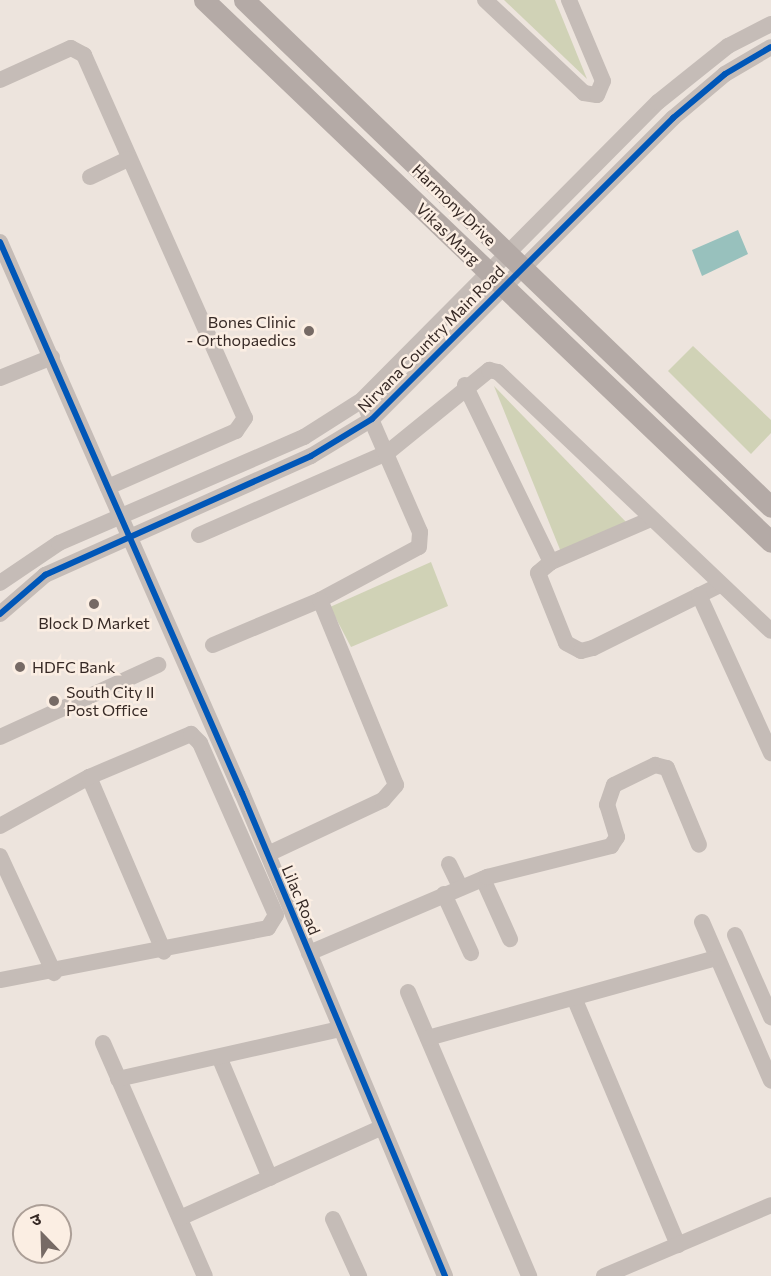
<!DOCTYPE html>
<html>
<head>
<meta charset="utf-8">
<style>
	body { margin:0 }
	#map { position:relative; width:771px; height:1276px; overflow:hidden; background:#ede4dd; font-family:Commissioner,"Noto Sans Devanagari",sans-serif }
	div>[style] { position:absolute }
	.green>* { inset:0; background:#d0d2b6 }
	.water>* { inset:0; background:#98c1bd }
	.minor>* { height:16px; margin:-8px; padding:0 8px; transform-origin:8px; border-radius:8px; background:#c5bcb7 }
	.major>* { height:21px; margin:-10.5px; padding:0 10.5px; transform-origin:10.5px; border-radius:10.5px; background:#b4aaa6 }
	.cycleway>* { height:6px; margin:-3px; padding:0 3px; transform-origin:3px; border-radius:3px; background:#0057b8 }
	.dots>* { width:16px; height:16px; translate:-50% -50%; box-sizing:border-box; border:3px solid #fbeee3; border-radius:50% }
	span { translate:-50% -50%; white-space:nowrap; text-align:center; line-height:1.15; -webkit-text-stroke:5px #fbeee3; paint-order:stroke }
	.street-label { font-size:16px; color:#362925 }
	.poi-label { font-size:16px; color:#362925 }
	.right { translate:-100% -50%; text-align:right }
	.left { translate:0 -50%; text-align:left }
	.north { position:absolute; left:12px; top:1204px; width:60px; height:60px; box-sizing:border-box; background:#fbeee3; border:2px solid #ac9f97; border-radius:50%; rotate:337deg; font-size:16px; font-weight:700; line-height:24px; text-align:center; color:#362925 }
	.north::after { content:''; display:block; margin:auto; width:21px; height:27px; background:#766a65; clip-path:polygon(50% 0,100% 100%,50% 72%,0 100%) }
</style>
</head>
<body>
<div id="map">
	<div class="green">
		<i style="clip-path:polygon(504px 0,555px 0,587px 79px)"></i>
		<i style="clip-path:polygon(693px 346px,771px 420px,771px 433px,751px 454px,668px 371px)"></i>
		<i style="clip-path:polygon(494px 386px,628px 524px,561px 552px)"></i>
		<i style="clip-path:polygon(431px 562px,448px 606px,351px 647px,330px 607px)"></i>
	</div>
	<div class="water">
		<i style="clip-path:polygon(738px 230px,748px 254px,702px 276px,692px 250px)"></i>
	</div>
	<div class="minor">
		<i style="left:485px;top:0;width:136px;rotate:43.2deg"></i>
		<i style="left:584px;top:93px;width:13px;rotate:9deg"></i>
		<i style="left:597px;top:95px;width:15px;rotate:-67deg"></i>
		<i style="left:603px;top:81px;width:88px;rotate:-112.8deg"></i>
		<i style="left:0;top:80px;width:78px;rotate:-24.3deg"></i>
		<i style="left:71px;top:48px;width:15px;rotate:28deg"></i>
		<i style="left:84px;top:55px;width:397px;rotate:66.1deg"></i>
		<i style="left:245px;top:418px;width:16px;rotate:125deg"></i>
		<i style="left:236px;top:431px;width:140px;rotate:156.4deg"></i>
		<i style="left:90px;top:177px;width:42px;rotate:-25.3deg"></i>
		<i style="left:0;top:242px;width:602px;rotate:66.29deg"></i>
		<i style="left:242px;top:793px;width:524px;rotate:67.2deg"></i>
		<i style="left:0;top:378px;width:56px;rotate:-22deg"></i>
		<i style="left:465px;top:385px;width:197px;rotate:64.1deg"></i>
		<i style="left:651px;top:519px;width:109px;rotate:156.7deg"></i>
		<i style="left:551px;top:562px;width:17px;rotate:140deg"></i>
		<i style="left:538px;top:573px;width:75px;rotate:68.2deg"></i>
		<i style="left:566px;top:643px;width:17px;rotate:28deg"></i>
		<i style="left:581px;top:651px;width:12px;rotate:-14deg"></i>
		<i style="left:593px;top:648px;width:142px;rotate:-26.4deg"></i>
		<i style="left:199px;top:535px;width:205px;rotate:-23.6deg"></i>
		<i style="left:387px;top:453px;width:132px;rotate:-39.1deg"></i>
		<i style="left:489px;top:370px;width:9px;rotate:13deg"></i>
		<i style="left:498px;top:372px;width:376px;rotate:43.5deg"></i>
		<i style="left:0;top:583px;width:71px;rotate:-34.1deg"></i>
		<i style="left:59px;top:543px;width:267px;rotate:-23.4deg"></i>
		<i style="left:304px;top:437px;width:69px;rotate:-32.5deg"></i>
		<i style="left:362px;top:400px;width:420px;rotate:-45.2deg"></i>
		<i style="left:658px;top:102px;width:90px;rotate:-38.7deg"></i>
		<i style="left:728px;top:46px;width:48px;rotate:-27.1deg"></i>
		<i style="left:699px;top:595px;width:174px;rotate:65.5deg"></i>
		<i style="left:0;top:614px;width:60px;rotate:-40.9deg"></i>
		<i style="left:45px;top:575px;width:291px;rotate:-24.1deg"></i>
		<i style="left:311px;top:456px;width:71px;rotate:-31.2deg"></i>
		<i style="left:372px;top:419px;width:426px;rotate:-45deg"></i>
		<i style="left:673px;top:118px;width:68px;rotate:-40.2deg"></i>
		<i style="left:725px;top:74px;width:53px;rotate:-30.4deg"></i>
		<i style="left:213px;top:645px;width:116px;rotate:-22.8deg"></i>
		<i style="left:320px;top:600px;width:112px;rotate:-28.2deg"></i>
		<i style="left:419px;top:547px;width:15px;rotate:-86deg"></i>
		<i style="left:420px;top:532px;width:133px;rotate:-113.5deg"></i>
		<i style="left:0;top:737px;width:174px;rotate:-24.5deg"></i>
		<i style="left:89px;top:777px;width:190px;rotate:66.8deg"></i>
		<i style="left:0;top:826px;width:102px;rotate:-28.8deg"></i>
		<i style="left:89px;top:777px;width:111px;rotate:-22.9deg"></i>
		<i style="left:191px;top:734px;width:13px;rotate:45deg"></i>
		<i style="left:200px;top:743px;width:188px;rotate:66.2deg"></i>
		<i style="left:276px;top:915px;width:15px;rotate:122deg"></i>
		<i style="left:268px;top:928px;width:273px;rotate:169deg"></i>
		<i style="left:268px;top:854px;width:127px;rotate:-25.2deg"></i>
		<i style="left:383px;top:800px;width:20px;rotate:-49deg"></i>
		<i style="left:396px;top:785px;width:200px;rotate:-112.3deg"></i>
		<i style="left:0;top:856px;width:129px;rotate:65.2deg"></i>
		<i style="left:449px;top:864px;width:25px;rotate:64deg"></i>
		<i style="left:483px;top:879px;width:66px;rotate:65.8deg"></i>
		<i style="left:444px;top:894px;width:65px;rotate:65.4deg"></i>
		<i style="left:702px;top:922px;width:173px;rotate:66.5deg"></i>
		<i style="left:735px;top:935px;width:90px;rotate:66.3deg"></i>
		<i style="left:309px;top:953px;width:194px;rotate:-23.1deg"></i>
		<i style="left:487px;top:877px;width:128px;rotate:-14deg"></i>
		<i style="left:611px;top:846px;width:11px;rotate:-56deg"></i>
		<i style="left:617px;top:837px;width:34px;rotate:-107deg"></i>
		<i style="left:607px;top:805px;width:21px;rotate:-71deg"></i>
		<i style="left:614px;top:785px;width:46px;rotate:-26deg"></i>
		<i style="left:655px;top:765px;width:12px;rotate:14deg"></i>
		<i style="left:667px;top:768px;width:83px;rotate:67.4deg"></i>
		<i style="left:408px;top:992px;width:309px;rotate:66.9deg"></i>
		<i style="left:575px;top:1000px;width:266px;rotate:67.2deg"></i>
		<i style="left:428px;top:1038px;width:300px;rotate:-15.5deg"></i>
		<i style="left:103px;top:1043px;width:254px;rotate:66.4deg"></i>
		<i style="left:220px;top:1059px;width:129px;rotate:67.2deg"></i>
		<i style="left:118px;top:1079px;width:227px;rotate:-12.7deg"></i>
		<i style="left:180px;top:1218px;width:219px;rotate:-24.2deg"></i>
		<i style="left:333px;top:1219px;width:63px;rotate:65.5deg"></i>
		<i style="left:604px;top:1276px;width:181px;rotate:-23deg"></i>
	</div>
	<div class="major">
		<i style="left:204px;top:0;width:784px;rotate:43.71deg"></i>
		<i style="left:244px;top:0;width:731px;rotate:43.89deg"></i>
	</div>
	<div class="cycleway">
		<i style="left:0;top:242px;width:602px;rotate:66.29deg"></i>
		<i style="left:242px;top:793px;width:524px;rotate:67.2deg"></i>
		<i style="left:0;top:614px;width:60px;rotate:-40.9deg"></i>
		<i style="left:45px;top:575px;width:291px;rotate:-24.1deg"></i>
		<i style="left:311px;top:456px;width:71px;rotate:-31.2deg"></i>
		<i style="left:372px;top:419px;width:426px;rotate:-45deg"></i>
		<i style="left:673px;top:118px;width:68px;rotate:-40.2deg"></i>
		<i style="left:725px;top:74px;width:53px;rotate:-30.4deg"></i>
	</div>
	<div class="dots">
		<i style="left:309px;top:331px;background:#766a65"></i>
		<i style="left:94px;top:604px;background:#766a65"></i>
		<i style="left:20px;top:667px;background:#766a65"></i>
		<i style="left:54px;top:701px;background:#766a65"></i>
	</div>
	<div class="street-label">
		<span style="left:454px;top:205px;rotate:44deg">Harmony Drive</span>
		<span style="left:448px;top:234px;rotate:44deg">Vikas Marg</span>
		<span style="left:431px;top:339px;rotate:-45deg">Nirvana Country Main Road</span>
		<span style="left:301px;top:900px;rotate:67deg">Lilac Road</span>
	</div>
	<div class="poi-label">
		<span class="right" style="left:296px;top:331px">Bones Clinic<br>- Orthopaedics</span>
		<span style="left:94px;top:623px">Block D Market</span>
		<span class="left" style="left:32px;top:667px">HDFC Bank</span>
		<span class="left" style="left:66px;top:701px">South City II<br>Post Office</span>
	</div>
	<div class="north">उ</div>
</div>
</body>
</html>
